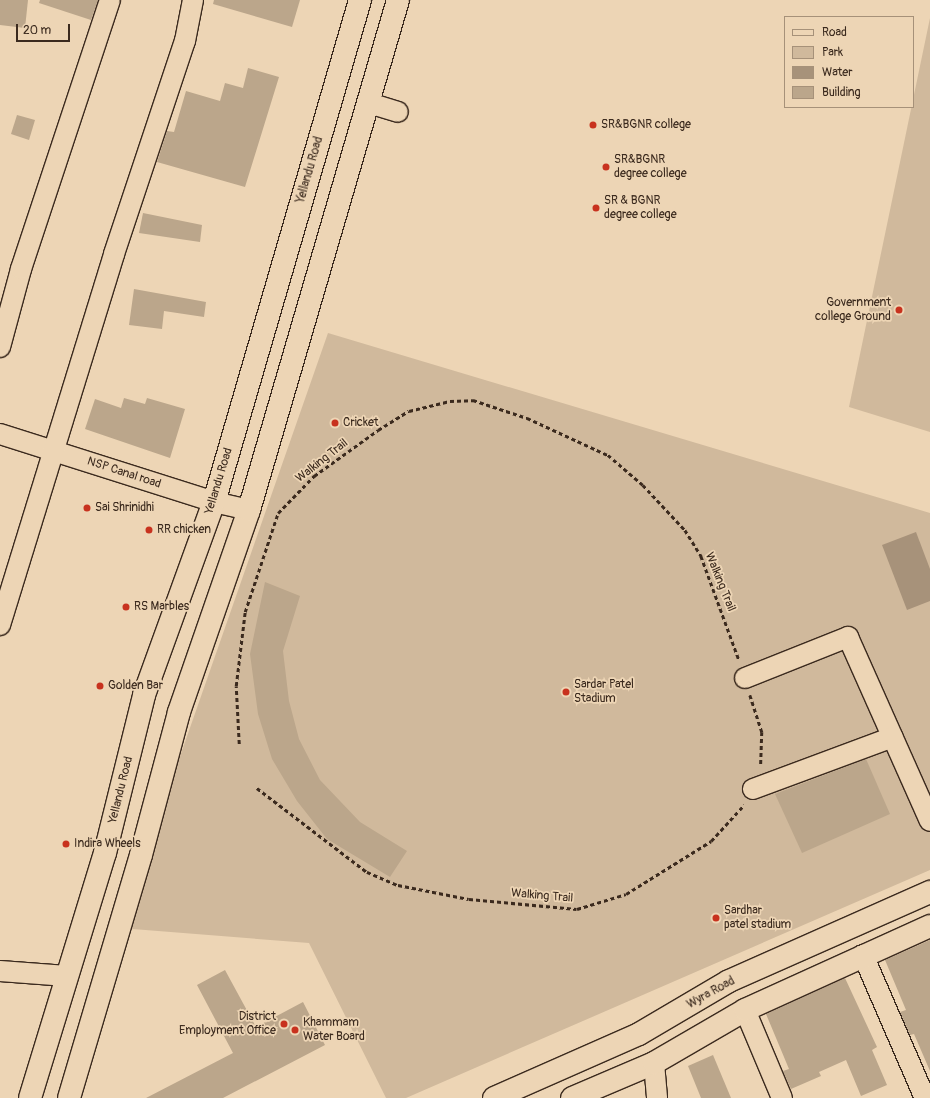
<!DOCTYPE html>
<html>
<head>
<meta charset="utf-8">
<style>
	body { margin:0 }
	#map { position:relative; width:930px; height:1098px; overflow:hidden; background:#edd5b5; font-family:Pangolin,sans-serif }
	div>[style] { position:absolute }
	.green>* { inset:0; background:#d0b99c }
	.water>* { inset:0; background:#a7927a }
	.building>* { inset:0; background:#bba68b }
	.path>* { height:2.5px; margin-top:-1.25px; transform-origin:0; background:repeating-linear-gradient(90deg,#3b2a1e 0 4px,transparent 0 7px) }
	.roads { filter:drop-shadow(1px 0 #3b2a1e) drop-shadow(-1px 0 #3b2a1e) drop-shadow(0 1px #3b2a1e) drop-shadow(0 -1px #3b2a1e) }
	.minor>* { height:20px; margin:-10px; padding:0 10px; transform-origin:10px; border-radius:10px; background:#edd5b5 }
	.major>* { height:22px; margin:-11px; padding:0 11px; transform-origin:11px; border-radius:11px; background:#edd5b5 }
	.dots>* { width:11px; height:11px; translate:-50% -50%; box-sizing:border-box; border:2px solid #edd5b5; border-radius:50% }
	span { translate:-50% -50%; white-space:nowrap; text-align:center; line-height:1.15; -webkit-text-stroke:3.5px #edd5b5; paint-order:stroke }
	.poi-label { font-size:12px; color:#3b2a1e }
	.left { translate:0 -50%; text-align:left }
	.right { translate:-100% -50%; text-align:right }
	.street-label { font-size:12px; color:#3b2a1e }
	.legend { position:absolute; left:784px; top:16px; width:130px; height:92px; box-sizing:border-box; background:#edd5b5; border:1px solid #a69179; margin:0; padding:5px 7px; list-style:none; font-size:12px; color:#3b2a1e }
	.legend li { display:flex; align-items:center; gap:8px; height:20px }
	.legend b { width:20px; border:1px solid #a69179 }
	.scale { position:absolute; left:16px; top:24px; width:54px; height:18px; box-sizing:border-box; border:2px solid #3b2a1e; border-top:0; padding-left:5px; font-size:12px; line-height:14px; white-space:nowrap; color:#3b2a1e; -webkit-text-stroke:3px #edd5b5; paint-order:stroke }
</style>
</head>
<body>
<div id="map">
	<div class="green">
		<i style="clip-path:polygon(930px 18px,930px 432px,849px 407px)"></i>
		<i style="clip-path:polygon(328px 333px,930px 513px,930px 870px,406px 1098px,386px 1098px,309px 943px,120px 928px)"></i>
	</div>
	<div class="water">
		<i style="clip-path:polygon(916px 532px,930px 569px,930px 601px,907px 610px,882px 545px)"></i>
	</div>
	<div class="building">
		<i style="clip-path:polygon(0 0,28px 0,25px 28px,0 25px)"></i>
		<i style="clip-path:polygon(40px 0,98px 0,91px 20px,39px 3px)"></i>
		<i style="clip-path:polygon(214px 0,300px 0,292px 27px,213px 4px)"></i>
		<i style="clip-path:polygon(248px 68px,279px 77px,245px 187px,157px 162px,167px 131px,174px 132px,186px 91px,220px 101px,225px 83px,243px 88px)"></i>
		<i style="clip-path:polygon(17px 115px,35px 120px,29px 140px,11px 134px)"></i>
		<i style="clip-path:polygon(143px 213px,202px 225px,200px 242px,139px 233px)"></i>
		<i style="clip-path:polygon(134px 289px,206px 302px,204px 317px,164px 311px,162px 329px,129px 325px)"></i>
		<i style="clip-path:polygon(124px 398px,145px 404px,147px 398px,185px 409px,170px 458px,85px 429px,95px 399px,121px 408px)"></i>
		<i style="clip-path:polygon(265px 582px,300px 596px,283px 651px,289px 701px,299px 739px,320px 780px,360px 822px,407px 851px,390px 877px,327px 839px,297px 801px,272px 759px,258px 714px,250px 654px)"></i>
		<i style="clip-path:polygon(866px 759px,890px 814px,802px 853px,775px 794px)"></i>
		<i style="clip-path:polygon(930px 940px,930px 1071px,914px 1034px,910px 1035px,900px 1012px,906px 1010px,885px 960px)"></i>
		<i style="clip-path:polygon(225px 970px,256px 1027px,303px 1002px,325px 1045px,223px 1098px,146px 1098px,233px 1053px,197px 985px)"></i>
		<i style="clip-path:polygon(845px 978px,877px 1047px,872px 1050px,887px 1085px,861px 1096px,846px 1060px,819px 1072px,821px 1076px,791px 1089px,783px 1071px,789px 1069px,766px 1014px)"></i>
		<i style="clip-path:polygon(713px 1055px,731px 1098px,701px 1098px,688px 1066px)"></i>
	</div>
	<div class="path">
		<i style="left:750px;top:695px;width:39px;rotate:72deg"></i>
		<i style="left:762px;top:732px;width:34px;rotate:92deg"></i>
		<i style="left:239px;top:744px;width:58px;rotate:-93deg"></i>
		<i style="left:236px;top:686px;width:75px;rotate:-83.1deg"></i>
		<i style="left:245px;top:612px;width:104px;rotate:-71.6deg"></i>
		<i style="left:278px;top:513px;width:52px;rotate:-45.8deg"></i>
		<i style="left:314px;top:476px;width:79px;rotate:-35.7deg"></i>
		<i style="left:378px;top:430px;width:36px;rotate:-32deg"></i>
		<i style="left:409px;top:411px;width:42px;rotate:-13.7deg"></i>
		<i style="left:450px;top:401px;width:23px;rotate:-2deg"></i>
		<i style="left:473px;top:400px;width:57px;rotate:18.4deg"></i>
		<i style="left:527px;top:418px;width:89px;rotate:24.6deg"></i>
		<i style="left:608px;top:455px;width:46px;rotate:40.6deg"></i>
		<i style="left:643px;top:485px;width:62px;rotate:47deg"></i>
		<i style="left:685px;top:530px;width:31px;rotate:58deg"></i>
		<i style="left:701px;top:556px;width:111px;rotate:69.9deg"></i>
		<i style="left:257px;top:788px;width:138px;rotate:37.4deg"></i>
		<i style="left:367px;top:872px;width:34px;rotate:23deg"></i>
		<i style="left:398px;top:885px;width:72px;rotate:11.2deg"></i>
		<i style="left:469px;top:899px;width:108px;rotate:5.3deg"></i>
		<i style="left:577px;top:909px;width:51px;rotate:-17deg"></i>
		<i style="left:626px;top:894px;width:100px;rotate:-31.9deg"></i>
		<i style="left:711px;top:841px;width:49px;rotate:-47.5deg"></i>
	</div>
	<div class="roads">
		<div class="minor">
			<i style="left:369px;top:103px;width:30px;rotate:17deg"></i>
			<i style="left:0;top:347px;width:81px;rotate:-74.9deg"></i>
			<i style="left:21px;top:269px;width:283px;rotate:-71.7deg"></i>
			<i style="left:0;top:434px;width:225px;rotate:17.6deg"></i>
			<i style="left:214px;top:502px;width:36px;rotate:13deg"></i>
			<i style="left:0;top:625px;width:388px;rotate:-72.9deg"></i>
			<i style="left:114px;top:254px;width:225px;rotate:-71.6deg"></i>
			<i style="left:185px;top:41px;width:42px;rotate:-79deg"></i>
			<i style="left:745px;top:678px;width:111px;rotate:-21.7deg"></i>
			<i style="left:848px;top:637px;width:201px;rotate:66deg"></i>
			<i style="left:753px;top:789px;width:149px;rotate:-20.4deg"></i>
			<i style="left:863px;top:955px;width:156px;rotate:66.6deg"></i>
			<i style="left:0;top:971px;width:67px;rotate:4.3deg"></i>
			<i style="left:745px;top:1010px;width:95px;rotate:67.2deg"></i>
			<i style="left:654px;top:1063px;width:35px;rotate:85deg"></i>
		</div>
		<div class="major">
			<i style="left:30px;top:1098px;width:256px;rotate:-73deg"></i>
			<i style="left:105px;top:853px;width:163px;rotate:-76.1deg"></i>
			<i style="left:144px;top:695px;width:205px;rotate:-70.1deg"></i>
			<i style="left:214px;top:502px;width:523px;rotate:-73.78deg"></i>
			<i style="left:69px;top:1098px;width:253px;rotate:-73.5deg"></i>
			<i style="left:141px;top:855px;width:148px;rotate:-75.1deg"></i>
			<i style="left:179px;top:712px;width:214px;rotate:-70.9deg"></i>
			<i style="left:249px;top:510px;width:531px;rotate:-73.71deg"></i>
			<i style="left:494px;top:1098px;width:158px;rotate:-23.8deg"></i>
			<i style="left:639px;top:1034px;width:104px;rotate:-30.5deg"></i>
			<i style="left:729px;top:981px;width:220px;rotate:-23.9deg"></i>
			<i style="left:572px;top:1098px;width:89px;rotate:-23.1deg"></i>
			<i style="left:654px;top:1063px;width:105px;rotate:-30.2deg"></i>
			<i style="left:745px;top:1010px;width:203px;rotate:-24.4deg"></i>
		</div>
	</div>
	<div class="dots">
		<i style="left:593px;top:125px;background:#c8321e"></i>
		<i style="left:606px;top:167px;background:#c8321e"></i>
		<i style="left:596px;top:208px;background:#c8321e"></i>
		<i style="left:899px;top:310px;background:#c8321e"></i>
		<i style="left:335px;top:423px;background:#c8321e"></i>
		<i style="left:87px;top:508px;background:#c8321e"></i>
		<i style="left:149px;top:530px;background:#c8321e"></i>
		<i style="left:126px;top:607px;background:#c8321e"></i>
		<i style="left:100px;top:686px;background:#c8321e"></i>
		<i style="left:566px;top:692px;background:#c8321e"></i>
		<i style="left:66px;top:844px;background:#c8321e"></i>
		<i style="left:716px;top:918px;background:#c8321e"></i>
		<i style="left:284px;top:1024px;background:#c8321e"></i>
		<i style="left:295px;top:1030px;background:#c8321e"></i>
	</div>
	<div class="poi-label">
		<span class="left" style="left:601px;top:125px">SR&amp;BGNR college</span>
		<span class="left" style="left:614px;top:167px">SR&amp;BGNR<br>degree college</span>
		<span class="left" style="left:604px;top:208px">SR &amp; BGNR<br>degree college</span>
		<span class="right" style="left:891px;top:310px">Government<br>college Ground</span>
		<span class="left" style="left:343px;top:423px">Cricket</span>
		<span class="left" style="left:95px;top:508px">Sai Shrinidhi</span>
		<span class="left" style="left:157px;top:530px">RR chicken</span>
		<span class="left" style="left:134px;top:607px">RS Marbles</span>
		<span class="left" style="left:574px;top:692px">Sardar Patel<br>Stadium</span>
		<span class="left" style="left:108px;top:686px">Golden Bar</span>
		<span class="left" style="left:74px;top:844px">Indira Wheels</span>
		<span class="left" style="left:724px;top:918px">Sardhar<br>patel stadium</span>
		<span class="right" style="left:276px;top:1024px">District<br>Employment Office</span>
		<span class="left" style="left:303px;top:1030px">Khammam<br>Water Board</span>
	</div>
	<div class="street-label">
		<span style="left:310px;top:170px;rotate:-74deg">Yellandu Road</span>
		<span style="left:322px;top:461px;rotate:-38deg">Walking Trail</span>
		<span style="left:124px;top:473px;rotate:18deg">NSP Canal road</span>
		<span style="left:219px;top:481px;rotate:-73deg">Yellandu Road</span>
		<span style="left:720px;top:582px;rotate:68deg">Walking Trail</span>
		<span style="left:121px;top:790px;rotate:-76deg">Yellandu Road</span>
		<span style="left:542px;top:896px;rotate:5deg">Walking Trail</span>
		<span style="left:711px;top:993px;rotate:-29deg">Wyra Road</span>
	</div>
	<ul class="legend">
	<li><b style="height:5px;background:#edd5b5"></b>Road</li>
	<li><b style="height:11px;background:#d0b99c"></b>Park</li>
	<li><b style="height:11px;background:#a7927a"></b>Water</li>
	<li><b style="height:11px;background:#bba68b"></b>Building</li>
	</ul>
	<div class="scale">20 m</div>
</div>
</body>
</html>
